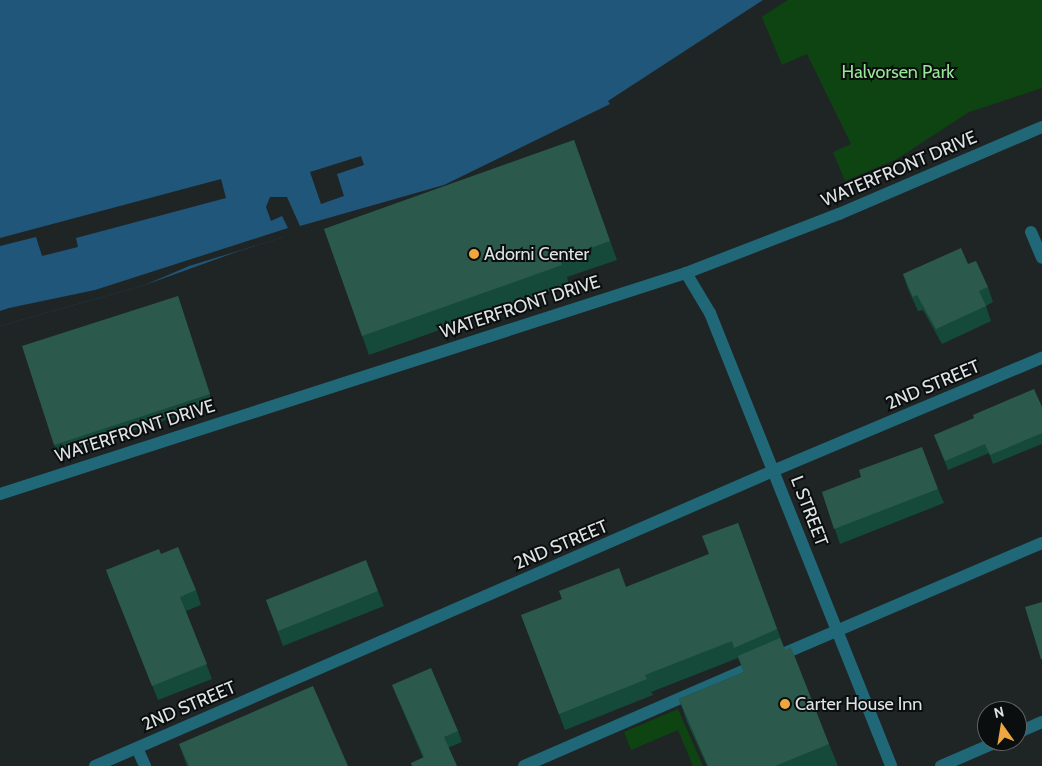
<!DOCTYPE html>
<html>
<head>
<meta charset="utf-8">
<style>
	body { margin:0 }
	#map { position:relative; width:1042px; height:766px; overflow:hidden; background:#1f2525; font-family:Cabin,sans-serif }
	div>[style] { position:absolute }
	.green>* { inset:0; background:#0e4312 }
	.water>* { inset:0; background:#1f567a }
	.pier>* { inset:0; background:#1f2525 }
	.minor>* { height:12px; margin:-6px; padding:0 6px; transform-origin:6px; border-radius:6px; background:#206778 }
	.wall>* { inset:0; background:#154a3b }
	.building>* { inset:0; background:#2b5a4d }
	.dots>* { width:14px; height:14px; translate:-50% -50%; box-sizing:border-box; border:2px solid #0b0e0e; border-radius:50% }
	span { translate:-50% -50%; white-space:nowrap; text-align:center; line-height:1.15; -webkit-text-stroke:4px #0b0e0e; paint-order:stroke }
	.park-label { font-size:18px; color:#97e696 }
	.street-label { font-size:18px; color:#dfe3e3 }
	.poi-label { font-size:18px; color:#dfe3e3 }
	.left { translate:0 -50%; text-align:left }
	.north { position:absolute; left:977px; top:701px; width:50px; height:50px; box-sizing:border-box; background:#0b0e0e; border:1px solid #606363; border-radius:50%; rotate:347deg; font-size:14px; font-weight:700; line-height:20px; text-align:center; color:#dfe3e3 }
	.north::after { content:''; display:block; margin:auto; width:18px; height:22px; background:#f0a63f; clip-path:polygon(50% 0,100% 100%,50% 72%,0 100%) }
</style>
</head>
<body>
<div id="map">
	<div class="green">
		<i style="clip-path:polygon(786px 0,1042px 0,1042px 88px,969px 112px,897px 159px,845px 181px,833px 152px,851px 144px,807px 54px,782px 65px,761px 15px)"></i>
		<i style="clip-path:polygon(678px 709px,703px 766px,693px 766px,678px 730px,631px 750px,624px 732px)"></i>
	</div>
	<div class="water">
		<i style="clip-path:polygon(0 0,786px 0,528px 157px,304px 236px,284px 237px,239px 251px,145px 285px,0 326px)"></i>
	</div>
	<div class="pier">
		<i style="clip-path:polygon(763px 0,788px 0,615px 110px,528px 157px,304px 238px,284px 237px,189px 266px,145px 285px,0 326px,0 311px,9px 308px,95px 290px,288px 228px,282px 216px,271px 221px,266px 207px,270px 197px,287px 197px,300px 226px,444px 185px,610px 104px,608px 101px)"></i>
		<i style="clip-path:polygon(361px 156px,364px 165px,337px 174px,344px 196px,321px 204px,310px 172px)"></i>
		<i style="clip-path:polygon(221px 179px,226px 198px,76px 238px,78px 247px,42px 256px,36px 237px,0 246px,0 238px)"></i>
	</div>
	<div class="minor">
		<i style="left:1031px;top:232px;width:28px;rotate:67deg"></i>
		<i style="left:686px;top:273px;width:47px;rotate:59deg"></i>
		<i style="left:710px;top:313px;width:488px;rotate:68.2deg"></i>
		<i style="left:0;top:494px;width:721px;rotate:-17.86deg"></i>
		<i style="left:686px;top:273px;width:164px;rotate:-21.1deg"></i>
		<i style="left:839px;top:214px;width:221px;rotate:-23.2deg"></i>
		<i style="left:778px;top:656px;width:287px;rotate:-23.2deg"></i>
		<i style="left:1017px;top:733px;width:27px;rotate:-24deg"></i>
		<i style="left:137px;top:748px;width:20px;rotate:66deg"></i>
		<i style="left:95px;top:766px;width:742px;rotate:-23.52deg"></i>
		<i style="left:775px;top:470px;width:290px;rotate:-22.8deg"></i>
		<i style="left:524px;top:766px;width:256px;rotate:-23.5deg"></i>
		<i style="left:941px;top:766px;width:63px;rotate:-23.3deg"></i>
	</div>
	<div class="wall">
		<i style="clip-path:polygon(574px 140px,617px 260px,567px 277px,569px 284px,369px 355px,324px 229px)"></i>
		<i style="clip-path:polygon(968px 264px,988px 287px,993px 302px,986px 306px,991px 321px,942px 344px,923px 310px,918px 311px,908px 289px,903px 274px)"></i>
		<i style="clip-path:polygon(178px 296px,213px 405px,58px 455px,54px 445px)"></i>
		<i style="clip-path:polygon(1042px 407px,1042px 444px,993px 464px,989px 453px,948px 470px,934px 435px)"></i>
		<i style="clip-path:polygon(938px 489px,944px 503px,840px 544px,822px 492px)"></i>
		<i style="clip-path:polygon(738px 523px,785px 650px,829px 744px,838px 766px,707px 766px,687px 722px,679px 699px,744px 672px,738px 658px,651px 692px,653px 695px,565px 730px,521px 615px,626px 587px,709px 554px)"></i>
		<i style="clip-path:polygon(161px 554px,196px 590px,201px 605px,186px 611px,212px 679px,158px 700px,106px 570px)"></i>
		<i style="clip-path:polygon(378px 591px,384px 606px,283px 646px,266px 600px)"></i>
		<i style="clip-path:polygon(392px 685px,458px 731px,462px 742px,423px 758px)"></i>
		<i style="clip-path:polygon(179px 744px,348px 766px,187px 766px)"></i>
	</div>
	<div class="building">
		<i style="clip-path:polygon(574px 140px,610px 241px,560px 259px,562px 265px,362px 336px,324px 229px)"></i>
		<i style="clip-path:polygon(961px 248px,968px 264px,976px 261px,988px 287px,979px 291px,986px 306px,936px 329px,917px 295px,913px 297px,903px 274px)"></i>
		<i style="clip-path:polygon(178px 296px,210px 394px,54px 445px,22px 346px)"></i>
		<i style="clip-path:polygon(1034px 389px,1042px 407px,1042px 433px,990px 455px,985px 444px,945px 461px,934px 435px,974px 418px,973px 415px)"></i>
		<i style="clip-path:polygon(922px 447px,938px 489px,834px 529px,822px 492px,861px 477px,859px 470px)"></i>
		<i style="clip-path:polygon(738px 523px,777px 629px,734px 648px,732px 641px,645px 675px,647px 679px,559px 714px,521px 615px,562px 599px,559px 591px,619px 568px,626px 587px,709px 554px,702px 536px)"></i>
		<i style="clip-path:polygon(178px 547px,196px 590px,180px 597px,207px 664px,152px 686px,106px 570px,159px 549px,161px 554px)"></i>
		<i style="clip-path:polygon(366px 560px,378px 591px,278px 631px,266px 600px)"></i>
		<i style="clip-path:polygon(1042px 602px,1042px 659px,1041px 659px,1025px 607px)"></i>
		<i style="clip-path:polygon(780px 638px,785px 650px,791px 647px,829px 744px,775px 766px,708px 766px,679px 699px,744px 672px,738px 656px)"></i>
		<i style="clip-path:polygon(431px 668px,458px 731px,444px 737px,457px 766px,412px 766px,411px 763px,424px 757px,392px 685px)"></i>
		<i style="clip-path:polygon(313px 686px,348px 766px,189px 766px,179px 744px)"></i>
	</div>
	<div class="dots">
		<i style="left:474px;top:254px;background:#f0a63f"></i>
		<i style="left:785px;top:704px;background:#f0a63f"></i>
	</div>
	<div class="park-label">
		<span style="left:898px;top:72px">Halvorsen Park</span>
	</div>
	<div class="street-label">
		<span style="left:899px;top:169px;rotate:-23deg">WATERFRONT DRIVE</span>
		<span style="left:520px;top:307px;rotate:-18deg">WATERFRONT DRIVE</span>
		<span style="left:933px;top:385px;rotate:-23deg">2ND STREET</span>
		<span style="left:135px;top:431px;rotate:-18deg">WATERFRONT DRIVE</span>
		<span style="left:809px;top:511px;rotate:69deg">L STREET</span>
		<span style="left:561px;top:545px;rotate:-23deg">2ND STREET</span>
		<span style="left:189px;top:706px;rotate:-23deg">2ND STREET</span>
	</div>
	<div class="poi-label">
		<span class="left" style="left:484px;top:254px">Adorni Center</span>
		<span class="left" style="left:795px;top:704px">Carter House Inn</span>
	</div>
	<div class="north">N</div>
</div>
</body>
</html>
